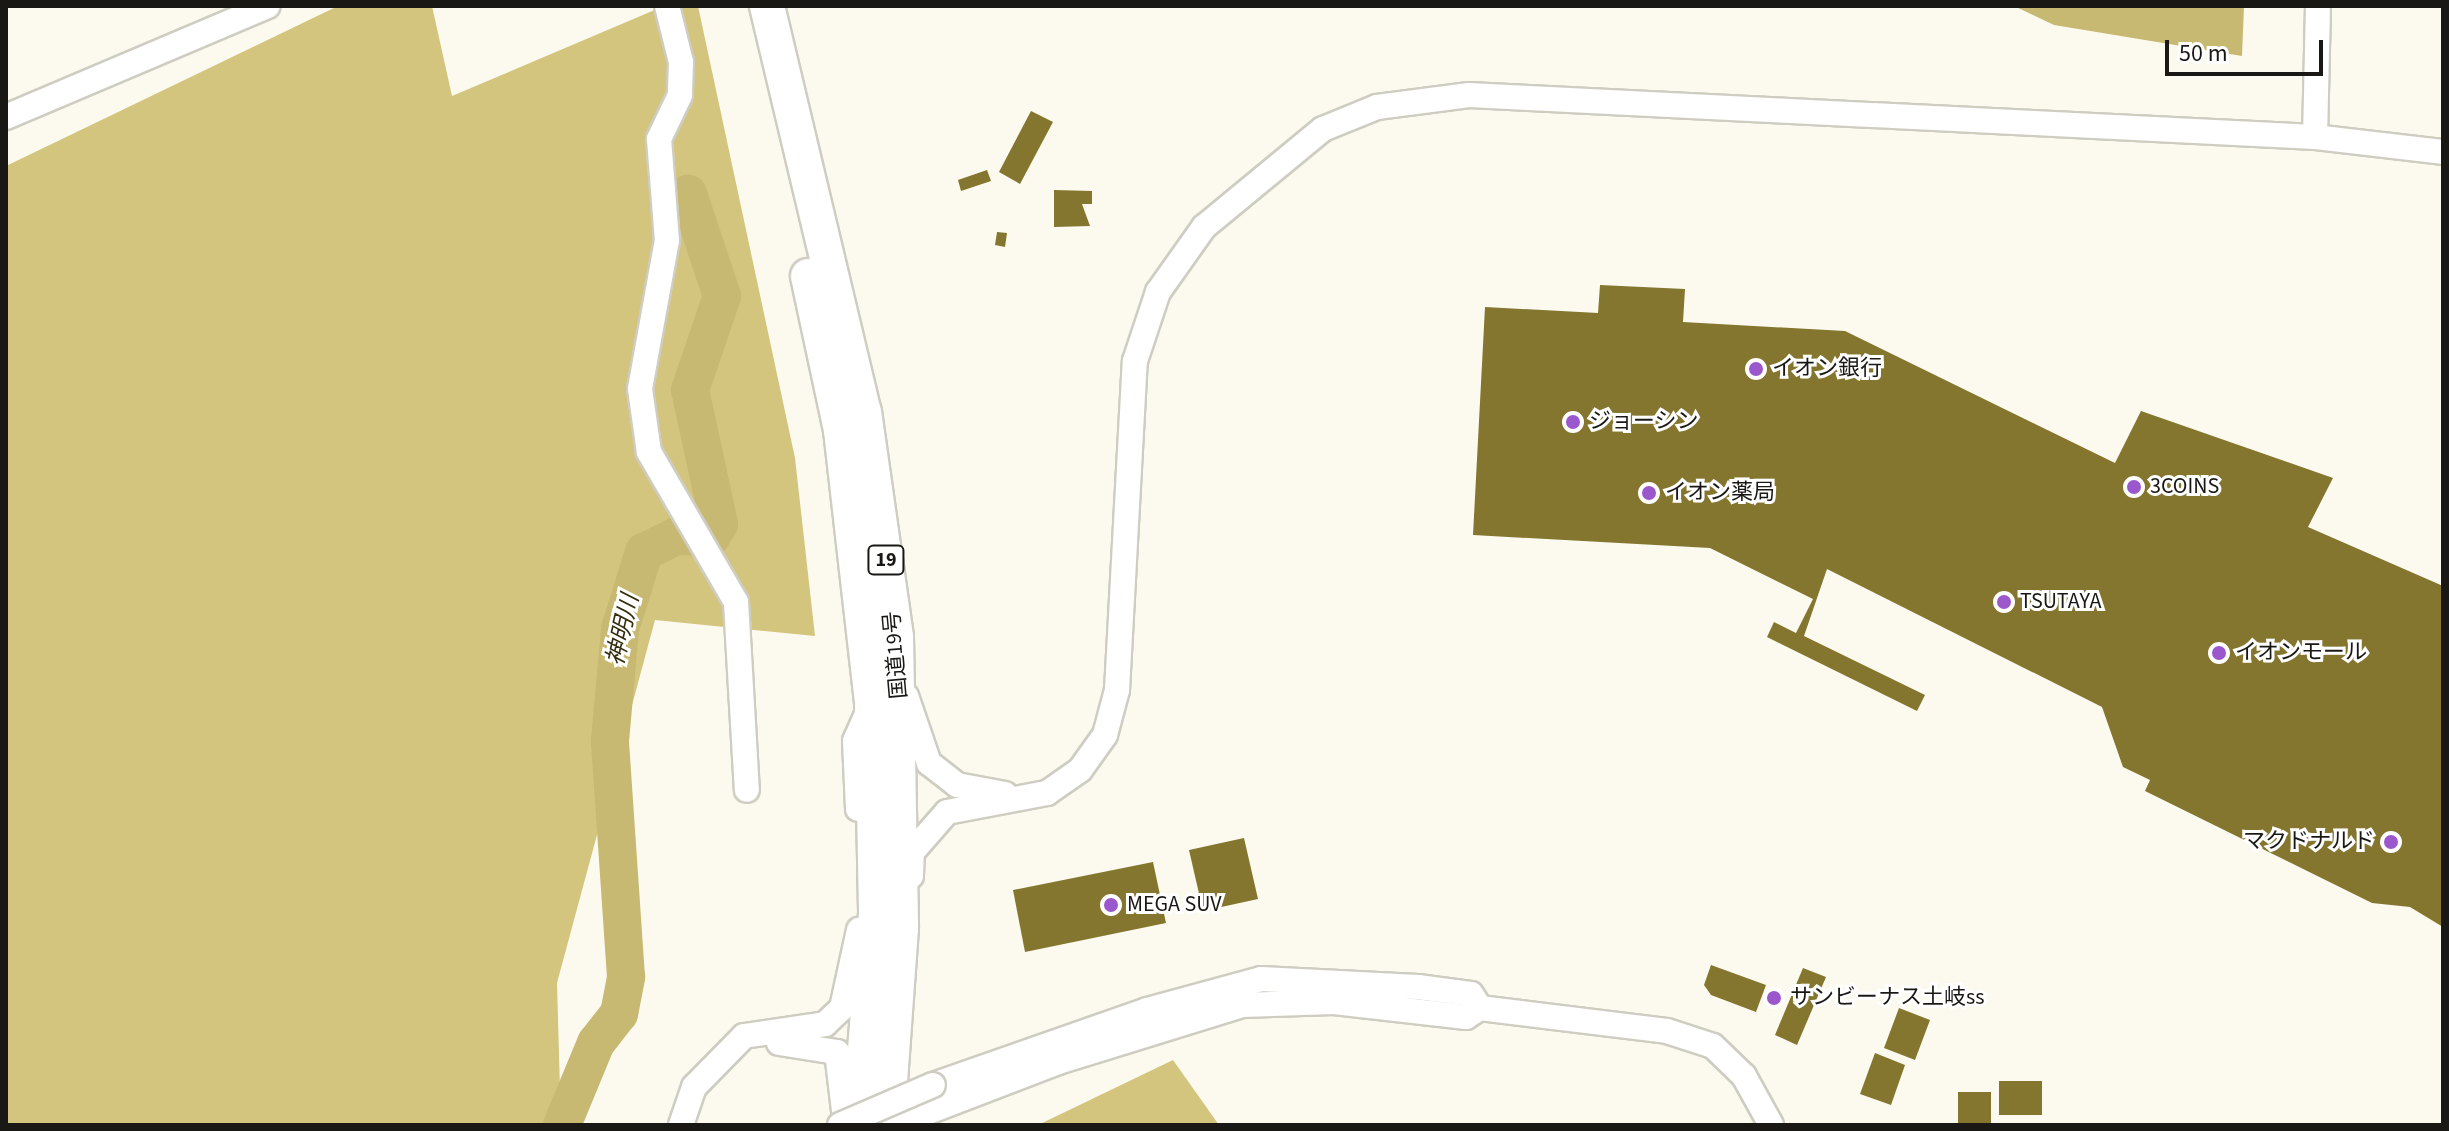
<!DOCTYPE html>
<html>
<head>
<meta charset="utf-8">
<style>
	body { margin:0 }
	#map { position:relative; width:2449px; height:1131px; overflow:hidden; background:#fcfaee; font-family:"Source Sans 3","Noto Sans JP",sans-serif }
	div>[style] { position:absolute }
	.forest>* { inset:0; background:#d3c57e }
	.water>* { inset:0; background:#c7b972 }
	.river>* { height:38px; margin:-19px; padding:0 19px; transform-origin:19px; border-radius:19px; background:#c7b972 }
	.building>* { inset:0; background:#84762f }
	.roads { filter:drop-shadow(2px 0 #cfcdc2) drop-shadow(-2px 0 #cfcdc2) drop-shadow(0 2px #cfcdc2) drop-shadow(0 -2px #cfcdc2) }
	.minor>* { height:24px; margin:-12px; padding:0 12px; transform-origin:12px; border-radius:12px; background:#fff }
	.highway>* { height:34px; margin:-17px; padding:0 17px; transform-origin:17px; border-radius:17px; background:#fff }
	.bridges { filter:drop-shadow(2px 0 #cfcdc2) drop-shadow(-2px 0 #cfcdc2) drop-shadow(0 2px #cfcdc2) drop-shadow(0 -2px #cfcdc2) }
	.minor-bridge>* { height:24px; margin:-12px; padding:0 12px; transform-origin:12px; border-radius:12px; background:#fff }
	.dots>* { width:22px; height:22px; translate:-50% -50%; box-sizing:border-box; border:4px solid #fff; border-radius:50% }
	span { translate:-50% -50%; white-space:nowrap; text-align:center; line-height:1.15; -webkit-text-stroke:6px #fff; paint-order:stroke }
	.shield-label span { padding:2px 6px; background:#fff; border:2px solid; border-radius:6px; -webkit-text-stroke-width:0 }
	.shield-label { font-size:20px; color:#191815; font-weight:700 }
	.poi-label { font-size:22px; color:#191815 }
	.left { translate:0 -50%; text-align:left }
	.right { translate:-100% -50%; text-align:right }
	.street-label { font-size:22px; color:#191815 }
	.water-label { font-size:24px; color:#342e0e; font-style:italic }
	.frame { position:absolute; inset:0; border:8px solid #191815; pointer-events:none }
	.scale { position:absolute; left:2165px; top:40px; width:158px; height:36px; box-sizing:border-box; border:4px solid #191815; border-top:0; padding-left:10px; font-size:24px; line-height:28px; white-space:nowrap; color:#191815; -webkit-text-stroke:6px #fff; paint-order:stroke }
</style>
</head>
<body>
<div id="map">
	<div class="forest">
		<i style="clip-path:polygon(338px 6px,432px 6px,452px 96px,664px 6px,698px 6px,795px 458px,815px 636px,655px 620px,557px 983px,561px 1125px,6px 1125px,6px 166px)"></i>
		<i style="clip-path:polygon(1173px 1060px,1219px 1125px,1038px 1125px)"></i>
	</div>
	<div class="water">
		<i style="clip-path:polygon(2014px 6px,2244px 6px,2242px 56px,2054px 25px)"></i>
	</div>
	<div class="river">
		<i style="left:562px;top:1125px;width:89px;rotate:-67.5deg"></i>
		<i style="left:596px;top:1043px;width:37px;rotate:-52deg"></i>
		<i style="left:619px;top:1014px;width:38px;rotate:-79deg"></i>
		<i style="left:626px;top:977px;width:237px;rotate:-93.9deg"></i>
		<i style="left:610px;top:741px;width:112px;rotate:-84.9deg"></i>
		<i style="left:620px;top:629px;width:81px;rotate:-72.7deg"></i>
		<i style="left:644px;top:552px;width:37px;rotate:-26deg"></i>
		<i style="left:677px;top:536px;width:34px;rotate:2deg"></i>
		<i style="left:711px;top:537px;width:15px;rotate:-58deg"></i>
		<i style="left:719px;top:524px;width:137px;rotate:-102.2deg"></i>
		<i style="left:690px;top:390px;width:99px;rotate:-71.2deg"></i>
		<i style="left:722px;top:296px;width:108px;rotate:-108.4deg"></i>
	</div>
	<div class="building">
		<i style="clip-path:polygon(1031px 111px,1053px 122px,1020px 184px,999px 172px)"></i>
		<i style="clip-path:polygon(987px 170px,991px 181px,961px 191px,958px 180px)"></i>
		<i style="clip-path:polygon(1054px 190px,1092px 191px,1092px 204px,1082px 204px,1090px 226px,1054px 227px)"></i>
		<i style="clip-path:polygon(997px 232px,1007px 233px,1005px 247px,995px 245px)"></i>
		<i style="clip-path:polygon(1600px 285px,1685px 289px,1683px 322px,1845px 331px,2115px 463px,2141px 411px,2333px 478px,2308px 527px,2443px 586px,2443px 927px,2410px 907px,2372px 903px,2145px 791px,2150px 780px,2123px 767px,2102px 707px,1827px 569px,1804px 636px,1925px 695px,1917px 711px,1767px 637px,1774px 622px,1796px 633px,1813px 599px,1710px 548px,1473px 535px,1485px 307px,1598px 313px)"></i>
		<i style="clip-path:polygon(1244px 838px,1258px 899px,1203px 911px,1189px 850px)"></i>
		<i style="clip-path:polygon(1153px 862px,1166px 923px,1025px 952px,1013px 890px)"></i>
		<i style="clip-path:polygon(1711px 965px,1766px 985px,1756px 1012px,1711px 995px,1704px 985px)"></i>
		<i style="clip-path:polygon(1803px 968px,1826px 977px,1797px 1045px,1775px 1035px)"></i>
		<i style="clip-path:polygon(1899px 1008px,1930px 1020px,1915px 1060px,1884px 1048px)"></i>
		<i style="clip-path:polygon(1875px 1053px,1905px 1065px,1891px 1105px,1860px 1094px)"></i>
		<i style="clip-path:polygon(1999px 1081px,2042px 1081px,2042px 1115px,1999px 1115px)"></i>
		<i style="clip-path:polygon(1958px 1092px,1991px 1092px,1991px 1125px,1958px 1125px)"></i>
	</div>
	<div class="roads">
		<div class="minor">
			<i style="left:667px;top:6px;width:58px;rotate:76deg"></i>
			<i style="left:681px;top:62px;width:33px;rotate:92deg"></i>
			<i style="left:680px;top:95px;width:49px;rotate:115.5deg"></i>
			<i style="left:659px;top:139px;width:101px;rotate:85.5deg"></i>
			<i style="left:667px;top:240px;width:151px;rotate:100.3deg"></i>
			<i style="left:640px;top:389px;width:64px;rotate:81.9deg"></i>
			<i style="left:649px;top:452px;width:173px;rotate:59.9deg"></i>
			<i style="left:736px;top:602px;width:188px;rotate:86.7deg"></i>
			<i style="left:2318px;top:6px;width:131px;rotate:91.3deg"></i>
			<i style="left:2315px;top:137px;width:129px;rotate:6.7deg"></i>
			<i style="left:6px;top:117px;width:284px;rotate:-23deg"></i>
			<i style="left:906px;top:696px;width:71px;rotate:71.1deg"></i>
			<i style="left:929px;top:763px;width:36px;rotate:38deg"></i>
			<i style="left:957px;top:785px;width:49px;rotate:10.6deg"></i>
			<i style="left:858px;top:809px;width:68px;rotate:-92.5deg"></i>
			<i style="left:855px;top:741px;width:35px;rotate:-66deg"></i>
			<i style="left:911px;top:876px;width:24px;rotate:-88deg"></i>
			<i style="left:912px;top:852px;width:53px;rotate:-48.8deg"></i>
			<i style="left:947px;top:812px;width:102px;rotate:-10.8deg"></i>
			<i style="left:1047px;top:793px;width:40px;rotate:-34.9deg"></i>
			<i style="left:1080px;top:770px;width:43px;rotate:-54.5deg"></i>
			<i style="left:1105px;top:735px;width:47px;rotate:-75.1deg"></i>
			<i style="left:1117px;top:690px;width:329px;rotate:-86.9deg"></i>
			<i style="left:1135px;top:361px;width:73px;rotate:-71.6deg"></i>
			<i style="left:1158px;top:292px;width:80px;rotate:-54.7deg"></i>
			<i style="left:1204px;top:227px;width:154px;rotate:-39.5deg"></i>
			<i style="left:1323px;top:129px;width:58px;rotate:-22.2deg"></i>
			<i style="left:1377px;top:107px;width:93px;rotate:-7.4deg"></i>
			<i style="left:1469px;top:95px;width:847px;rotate:2.84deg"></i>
			<i style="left:779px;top:1043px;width:59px;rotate:8.8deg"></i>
			<i style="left:837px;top:1052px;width:67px;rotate:83.2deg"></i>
			<i style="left:933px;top:1085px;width:227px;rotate:-19.3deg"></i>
			<i style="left:1147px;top:1010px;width:118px;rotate:-15.2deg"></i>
			<i style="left:1261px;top:979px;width:157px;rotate:2.9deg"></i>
			<i style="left:1418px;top:987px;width:53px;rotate:7.5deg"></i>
			<i style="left:1471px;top:994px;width:17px;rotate:57deg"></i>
			<i style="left:681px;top:1125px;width:40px;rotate:-71.1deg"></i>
			<i style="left:694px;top:1087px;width:71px;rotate:-45.6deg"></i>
			<i style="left:744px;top:1036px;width:82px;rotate:-8.4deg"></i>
			<i style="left:825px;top:1024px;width:23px;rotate:-43deg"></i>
			<i style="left:842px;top:1008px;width:80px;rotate:-77.7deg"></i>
			<i style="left:894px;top:1125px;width:176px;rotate:-21deg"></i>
			<i style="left:1058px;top:1062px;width:193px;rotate:-17.2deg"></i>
			<i style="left:1242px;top:1005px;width:92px;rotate:-1.9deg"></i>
			<i style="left:1334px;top:1002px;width:133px;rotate:6.5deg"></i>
			<i style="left:1466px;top:1017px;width:17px;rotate:-33deg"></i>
			<i style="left:1480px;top:1008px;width:188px;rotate:7deg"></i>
			<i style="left:1667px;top:1031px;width:48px;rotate:18.1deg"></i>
			<i style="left:1713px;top:1046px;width:43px;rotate:44.1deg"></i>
			<i style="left:1744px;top:1076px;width:56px;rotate:61.1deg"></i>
		</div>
		<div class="highway">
			<i style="left:767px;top:6px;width:417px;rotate:76.6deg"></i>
			<i style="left:864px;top:412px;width:227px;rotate:81.9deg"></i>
			<i style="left:896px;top:637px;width:291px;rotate:89deg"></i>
			<i style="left:901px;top:928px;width:197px;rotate:94.1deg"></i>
			<i style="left:808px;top:276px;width:157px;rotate:77.9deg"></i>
			<i style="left:841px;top:430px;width:275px;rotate:83.5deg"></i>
			<i style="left:872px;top:703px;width:210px;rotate:88.9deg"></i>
			<i style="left:876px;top:913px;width:213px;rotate:94.6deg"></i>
		</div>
	</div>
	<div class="bridges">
		<div class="minor-bridge">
			<i style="left:840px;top:1125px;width:101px;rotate:-23.3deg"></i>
		</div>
	</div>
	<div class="dots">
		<i style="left:1756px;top:369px;background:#9b57cc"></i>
		<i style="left:1573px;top:422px;background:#9b57cc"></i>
		<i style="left:2134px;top:487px;background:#9b57cc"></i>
		<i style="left:1649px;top:493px;background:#9b57cc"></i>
		<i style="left:2004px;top:602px;background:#9b57cc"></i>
		<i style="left:2219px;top:653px;background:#9b57cc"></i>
		<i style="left:2391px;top:842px;background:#9b57cc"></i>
		<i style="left:1111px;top:905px;background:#9b57cc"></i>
		<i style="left:1774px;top:998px;background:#9b57cc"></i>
	</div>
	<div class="shield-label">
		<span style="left:886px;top:560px">19</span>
	</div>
	<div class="poi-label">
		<span class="left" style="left:1772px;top:369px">イオン銀行</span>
		<span class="left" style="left:1589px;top:422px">ジョーシン</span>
		<span class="left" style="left:2150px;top:487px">3COINS</span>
		<span class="left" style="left:1665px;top:493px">イオン薬局</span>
		<span class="left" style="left:2020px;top:602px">TSUTAYA</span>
		<span class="left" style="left:2235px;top:653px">イオンモール</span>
		<span class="right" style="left:2375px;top:842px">マクドナルド</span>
		<span class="left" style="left:1127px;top:905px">MEGA SUV</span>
		<span class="left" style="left:1790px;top:998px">サンビーナス土岐ss</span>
	</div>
	<div class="street-label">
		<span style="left:896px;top:655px;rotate:-95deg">国道19号</span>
	</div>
	<div class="water-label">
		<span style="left:623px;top:630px;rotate:-77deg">神明川</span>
	</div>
	<div class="frame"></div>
	<div class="scale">50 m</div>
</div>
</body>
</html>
